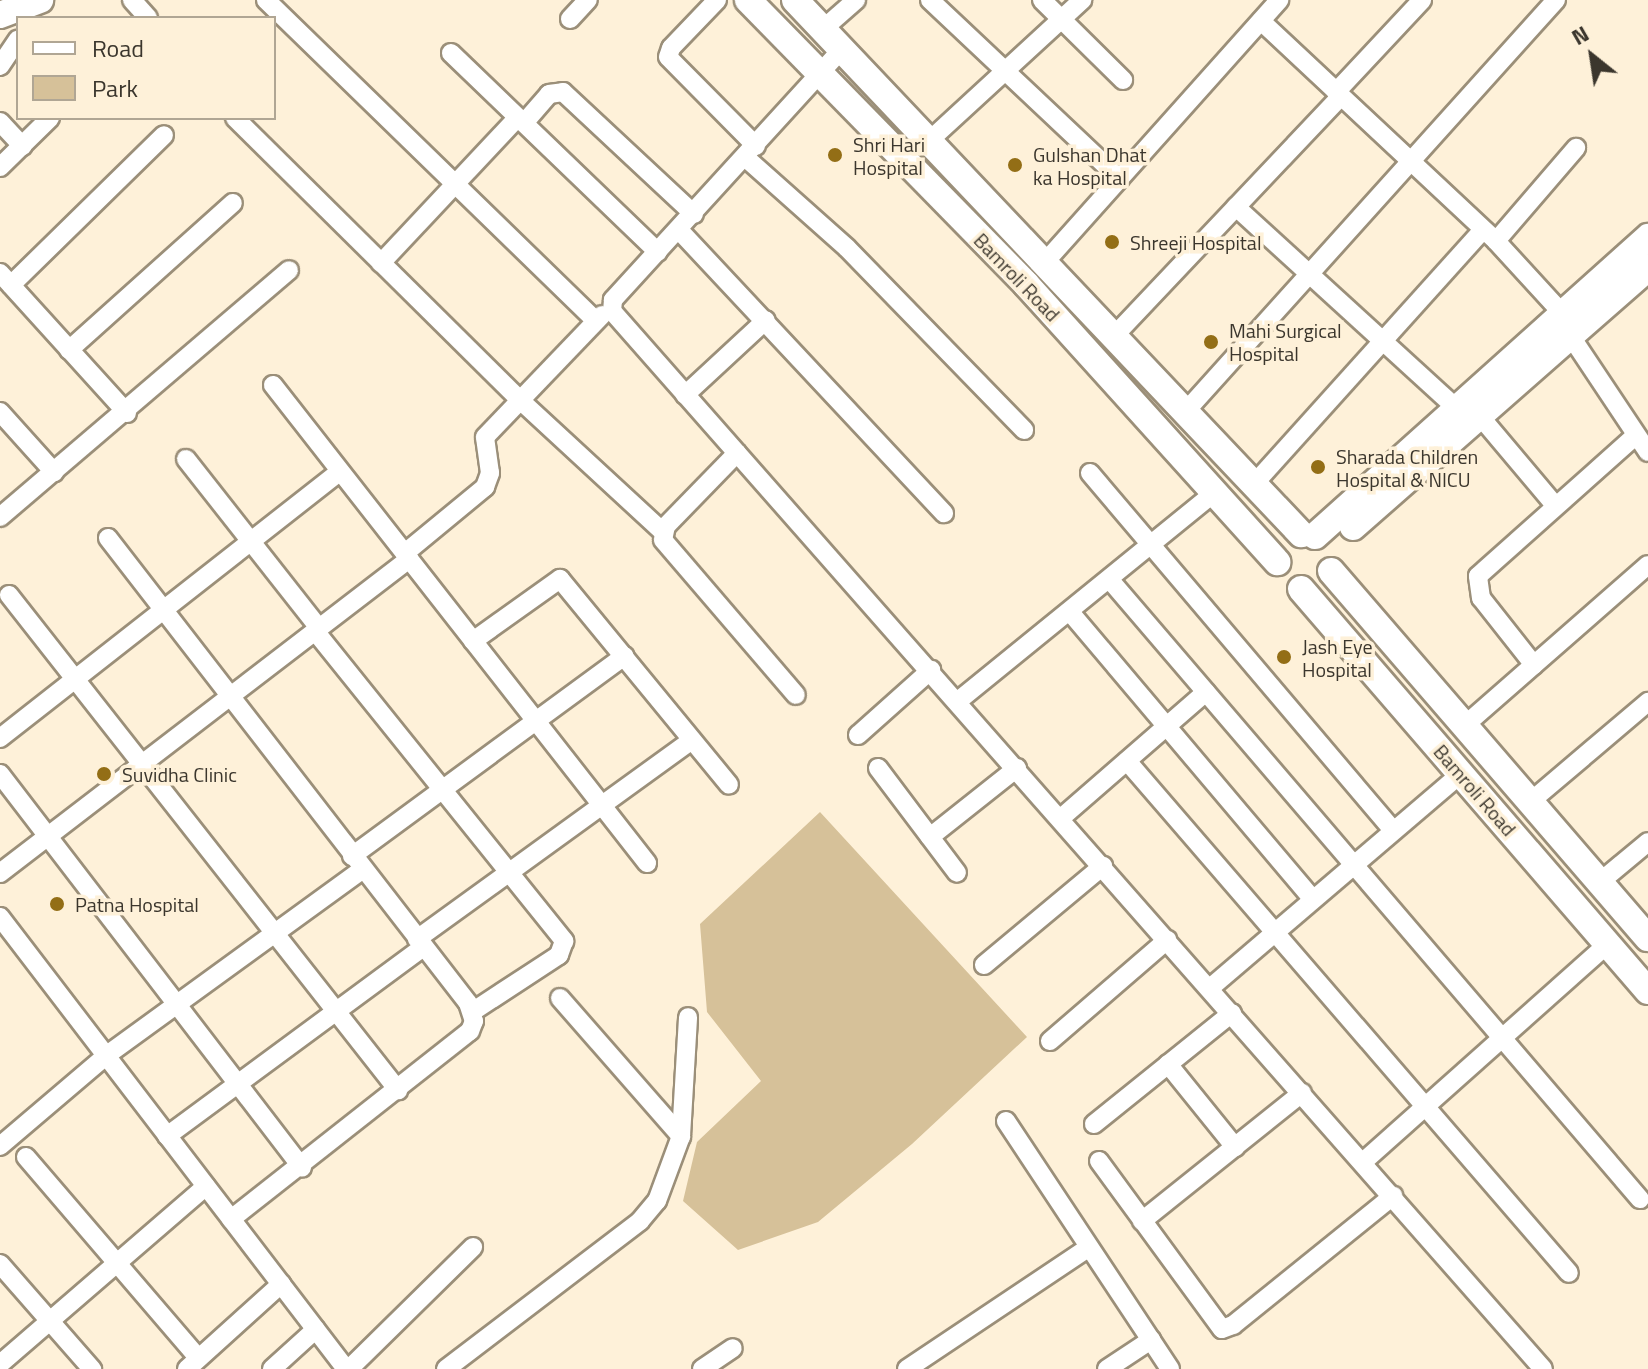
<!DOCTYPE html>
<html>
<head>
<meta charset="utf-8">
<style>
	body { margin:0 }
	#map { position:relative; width:1648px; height:1369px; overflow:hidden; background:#fef1d9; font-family:"Titillium Web",sans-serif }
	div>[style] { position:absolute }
	.green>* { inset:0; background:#d6c199 }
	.roads { filter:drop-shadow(2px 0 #9b8f79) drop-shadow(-2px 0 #9b8f79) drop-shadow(0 2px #9b8f79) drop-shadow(0 -2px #9b8f79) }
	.street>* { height:18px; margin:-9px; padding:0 9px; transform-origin:9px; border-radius:9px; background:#fff }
	.secondary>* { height:26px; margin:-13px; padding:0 13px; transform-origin:13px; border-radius:13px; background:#fff }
	.dots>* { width:22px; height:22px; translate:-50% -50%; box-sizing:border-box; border:4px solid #fef1d9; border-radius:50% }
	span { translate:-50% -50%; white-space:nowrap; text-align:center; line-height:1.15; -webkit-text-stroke:7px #fef1d9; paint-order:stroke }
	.poi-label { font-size:20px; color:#3b362d }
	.left { translate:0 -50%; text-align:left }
	.street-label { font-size:20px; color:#3b362d }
	.legend { position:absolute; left:16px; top:16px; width:260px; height:104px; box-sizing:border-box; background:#fef1d9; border:2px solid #b0a694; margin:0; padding:10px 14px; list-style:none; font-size:24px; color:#3b362d }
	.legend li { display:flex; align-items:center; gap:16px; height:40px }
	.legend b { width:40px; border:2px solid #b0a694 }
	.north { position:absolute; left:1552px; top:16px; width:80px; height:80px; -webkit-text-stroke:6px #fef1d9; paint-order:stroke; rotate:330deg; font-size:22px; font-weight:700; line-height:32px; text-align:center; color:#3b362d }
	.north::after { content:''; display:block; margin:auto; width:28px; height:36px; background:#3b362d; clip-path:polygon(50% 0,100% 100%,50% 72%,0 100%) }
</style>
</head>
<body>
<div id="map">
	<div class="green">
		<i style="clip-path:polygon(820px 812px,1027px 1037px,912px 1144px,818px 1222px,738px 1250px,683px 1201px,697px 1142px,761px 1081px,707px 1012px,700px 924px)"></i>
	</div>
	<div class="roads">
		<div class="street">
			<i style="left:132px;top:0;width:24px;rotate:48deg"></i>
			<i style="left:266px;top:0;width:460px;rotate:44.2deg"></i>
			<i style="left:717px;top:0;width:66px;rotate:133.8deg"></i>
			<i style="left:671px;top:48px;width:9px;rotate:108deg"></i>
			<i style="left:668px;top:57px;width:125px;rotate:45.3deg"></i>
			<i style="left:930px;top:0;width:261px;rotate:43.3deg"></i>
			<i style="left:1042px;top:0;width:114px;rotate:44.6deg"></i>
			<i style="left:570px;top:19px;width:26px;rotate:-47deg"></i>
			<i style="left:1261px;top:21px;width:322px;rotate:43.1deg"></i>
			<i style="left:1496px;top:241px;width:98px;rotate:47.5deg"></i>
			<i style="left:1562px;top:313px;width:27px;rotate:68deg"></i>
			<i style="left:1572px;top:338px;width:137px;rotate:56.3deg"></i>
			<i style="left:823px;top:29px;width:44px;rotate:-41.3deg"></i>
			<i style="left:842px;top:49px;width:340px;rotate:132.4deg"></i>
			<i style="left:613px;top:300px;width:11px;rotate:95deg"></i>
			<i style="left:612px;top:311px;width:1409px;rotate:48.65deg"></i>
			<i style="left:451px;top:53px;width:287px;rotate:43.9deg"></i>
			<i style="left:0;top:66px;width:32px;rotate:-56deg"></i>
			<i style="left:1336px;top:92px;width:126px;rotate:-46.9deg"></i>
			<i style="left:235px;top:118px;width:401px;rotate:44.7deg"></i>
			<i style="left:520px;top:400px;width:195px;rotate:42.7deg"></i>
			<i style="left:0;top:122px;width:33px;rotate:47deg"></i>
			<i style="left:524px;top:123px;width:38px;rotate:-49deg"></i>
			<i style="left:549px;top:94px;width:14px;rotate:-8deg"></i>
			<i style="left:563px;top:92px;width:179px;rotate:43deg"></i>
			<i style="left:930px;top:140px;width:207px;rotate:-42.6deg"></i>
			<i style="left:746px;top:158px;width:135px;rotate:41.7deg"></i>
			<i style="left:847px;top:248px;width:254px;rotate:45.8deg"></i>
			<i style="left:0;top:167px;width:70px;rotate:-44.4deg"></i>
			<i style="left:1236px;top:207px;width:299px;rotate:42.4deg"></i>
			<i style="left:679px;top:230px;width:388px;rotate:46.9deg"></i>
			<i style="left:1496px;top:241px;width:123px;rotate:-49.3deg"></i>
			<i style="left:1046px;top:261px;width:350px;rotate:-48.2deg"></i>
			<i style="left:381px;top:263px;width:199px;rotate:-46.8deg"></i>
			<i style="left:0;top:273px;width:189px;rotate:47.8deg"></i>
			<i style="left:11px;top:285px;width:214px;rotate:-44.4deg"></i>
			<i style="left:1115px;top:335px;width:329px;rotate:-46.6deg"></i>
			<i style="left:69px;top:350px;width:220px;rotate:-41.9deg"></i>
			<i style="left:273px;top:385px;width:607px;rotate:51.96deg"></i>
			<i style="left:685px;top:395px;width:110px;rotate:-42.8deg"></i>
			<i style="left:1186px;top:411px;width:553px;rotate:-48.01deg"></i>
			<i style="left:0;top:412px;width:81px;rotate:48deg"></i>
			<i style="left:1479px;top:415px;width:116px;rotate:49.9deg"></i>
			<i style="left:737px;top:453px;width:102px;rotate:134.2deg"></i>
			<i style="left:666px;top:526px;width:14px;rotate:102deg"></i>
			<i style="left:663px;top:540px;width:204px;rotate:49.4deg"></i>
			<i style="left:186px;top:459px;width:215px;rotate:51.8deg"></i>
			<i style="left:1090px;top:473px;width:468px;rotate:49.7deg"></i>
			<i style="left:1254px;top:484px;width:342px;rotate:-48deg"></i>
			<i style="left:0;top:517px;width:380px;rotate:-40.5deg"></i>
			<i style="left:108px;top:538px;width:588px;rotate:52.25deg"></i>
			<i style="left:468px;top:1003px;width:19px;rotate:72deg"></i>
			<i style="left:474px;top:1021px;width:11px;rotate:112deg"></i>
			<i style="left:470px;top:1031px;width:304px;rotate:141.8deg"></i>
			<i style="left:405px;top:553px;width:104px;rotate:-39.5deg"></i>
			<i style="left:485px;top:487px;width:15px;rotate:-70deg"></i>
			<i style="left:490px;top:473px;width:36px;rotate:-98deg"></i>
			<i style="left:485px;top:437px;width:169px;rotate:-46.2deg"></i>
			<i style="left:1110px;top:580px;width:815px;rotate:49.43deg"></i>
			<i style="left:9px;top:595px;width:630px;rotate:51.84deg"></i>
			<i style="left:1070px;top:612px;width:373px;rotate:49.8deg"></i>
			<i style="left:315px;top:631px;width:398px;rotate:51.2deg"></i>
			<i style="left:564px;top:941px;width:15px;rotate:110deg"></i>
			<i style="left:559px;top:955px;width:104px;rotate:146.8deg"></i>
			<i style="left:473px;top:641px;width:107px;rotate:-35.5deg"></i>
			<i style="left:560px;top:579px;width:266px;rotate:50.6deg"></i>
			<i style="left:1534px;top:665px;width:85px;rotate:-128.3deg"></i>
			<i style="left:1481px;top:598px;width:22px;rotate:-98deg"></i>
			<i style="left:1478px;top:576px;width:210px;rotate:-41.7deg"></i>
			<i style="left:958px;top:701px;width:330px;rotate:-39.1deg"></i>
			<i style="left:1464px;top:726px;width:244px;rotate:-41.2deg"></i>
			<i style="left:858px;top:735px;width:98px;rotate:-41.7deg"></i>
			<i style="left:0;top:738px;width:432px;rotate:-38.1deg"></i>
			<i style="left:1127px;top:761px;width:676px;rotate:49.2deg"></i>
			<i style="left:878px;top:768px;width:131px;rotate:53deg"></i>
			<i style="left:0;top:774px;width:496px;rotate:52.5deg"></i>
			<i style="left:1530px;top:802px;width:155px;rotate:-40.3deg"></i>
			<i style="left:1061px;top:818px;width:192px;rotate:-41deg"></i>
			<i style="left:930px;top:837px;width:111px;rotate:-38.4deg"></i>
			<i style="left:352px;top:856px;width:338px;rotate:-36.3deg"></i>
			<i style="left:0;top:873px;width:516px;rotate:-37.51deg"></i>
			<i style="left:1600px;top:882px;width:62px;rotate:-39.8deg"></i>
			<i style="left:0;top:917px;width:569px;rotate:52.57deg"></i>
			<i style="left:417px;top:939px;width:339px;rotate:-35.9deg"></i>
			<i style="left:984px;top:965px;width:155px;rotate:-39.8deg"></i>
			<i style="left:1210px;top:988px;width:330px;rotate:-40.5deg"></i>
			<i style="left:560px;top:998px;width:184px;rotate:48.8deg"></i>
			<i style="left:1050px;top:1041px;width:155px;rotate:-40.8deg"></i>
			<i style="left:1168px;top:1064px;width:107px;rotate:51.1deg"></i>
			<i style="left:1006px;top:1121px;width:297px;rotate:56.5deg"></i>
			<i style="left:1094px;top:1124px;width:177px;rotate:-38.8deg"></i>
			<i style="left:167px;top:1136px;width:318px;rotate:-36.4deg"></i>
			<i style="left:0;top:1146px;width:140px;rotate:-40.4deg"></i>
			<i style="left:107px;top:1055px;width:315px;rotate:-36deg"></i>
			<i style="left:26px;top:1157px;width:265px;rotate:49.4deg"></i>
			<i style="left:1099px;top:1161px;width:208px;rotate:53.8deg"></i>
			<i style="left:1222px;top:1329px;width:12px;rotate:-20deg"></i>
			<i style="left:1233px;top:1325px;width:206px;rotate:-38.9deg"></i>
			<i style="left:1363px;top:1162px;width:328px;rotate:-41.7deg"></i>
			<i style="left:1142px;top:1221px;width:205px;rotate:-38.7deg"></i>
			<i style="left:0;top:1264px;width:140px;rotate:48.8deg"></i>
			<i style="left:0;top:1364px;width:272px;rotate:-40.8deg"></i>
			<i style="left:187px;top:1369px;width:127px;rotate:-42.1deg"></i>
			<i style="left:272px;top:1369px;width:59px;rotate:-42.3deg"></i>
			<i style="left:349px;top:1369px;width:174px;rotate:-44.5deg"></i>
			<i style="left:446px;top:1369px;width:244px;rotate:-37.3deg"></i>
			<i style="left:640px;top:1221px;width:26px;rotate:-50deg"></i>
			<i style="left:657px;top:1201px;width:69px;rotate:-69.7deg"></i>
			<i style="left:681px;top:1136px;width:119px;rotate:-86.6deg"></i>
			<i style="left:702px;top:1369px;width:37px;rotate:-34deg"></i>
			<i style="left:907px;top:1369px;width:219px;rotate:-33.8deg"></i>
			<i style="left:1107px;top:1369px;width:53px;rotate:-33.4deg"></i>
		</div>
		<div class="secondary">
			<i style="left:748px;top:0;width:397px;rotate:45.6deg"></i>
			<i style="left:1026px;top:284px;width:375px;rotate:47.9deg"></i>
			<i style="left:795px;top:0;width:736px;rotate:46.54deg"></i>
			<i style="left:0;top:15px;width:43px;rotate:-20.6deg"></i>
			<i style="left:1353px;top:527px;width:393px;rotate:-41.3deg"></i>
			<i style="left:1315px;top:536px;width:448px;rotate:-41.9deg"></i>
			<i style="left:1331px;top:571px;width:485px;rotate:49.2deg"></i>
			<i style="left:1301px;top:589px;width:531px;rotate:49.2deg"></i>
		</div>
	</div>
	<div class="dots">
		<i style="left:835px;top:155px;background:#936e16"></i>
		<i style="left:1015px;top:165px;background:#936e16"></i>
		<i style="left:1112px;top:242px;background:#936e16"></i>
		<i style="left:1211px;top:342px;background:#936e16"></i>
		<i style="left:1318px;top:467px;background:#936e16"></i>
		<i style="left:1284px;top:657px;background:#936e16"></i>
		<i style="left:104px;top:774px;background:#936e16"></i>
		<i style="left:57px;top:904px;background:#936e16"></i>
	</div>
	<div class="poi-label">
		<span class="left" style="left:853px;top:156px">Shri Hari<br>Hospital</span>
		<span class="left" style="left:1033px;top:166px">Gulshan Dhat<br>ka Hospital</span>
		<span class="left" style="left:1130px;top:242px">Shreeji Hospital</span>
		<span class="left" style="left:1229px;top:342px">Mahi Surgical<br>Hospital</span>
		<span class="left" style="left:1336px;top:468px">Sharada Children<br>Hospital &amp; NICU</span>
		<span class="left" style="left:1302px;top:658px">Jash Eye<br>Hospital</span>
		<span class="left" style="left:122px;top:774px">Suvidha Clinic</span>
		<span class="left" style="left:75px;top:904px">Patna Hospital</span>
	</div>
	<div class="street-label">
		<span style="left:1017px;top:277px;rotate:46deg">Bamroli Road</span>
		<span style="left:1475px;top:790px;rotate:49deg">Bamroli Road</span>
	</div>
	<ul class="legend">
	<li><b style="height:10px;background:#fff"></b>Road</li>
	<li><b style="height:22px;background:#d6c199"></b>Park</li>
	</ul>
	<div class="north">N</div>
</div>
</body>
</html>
